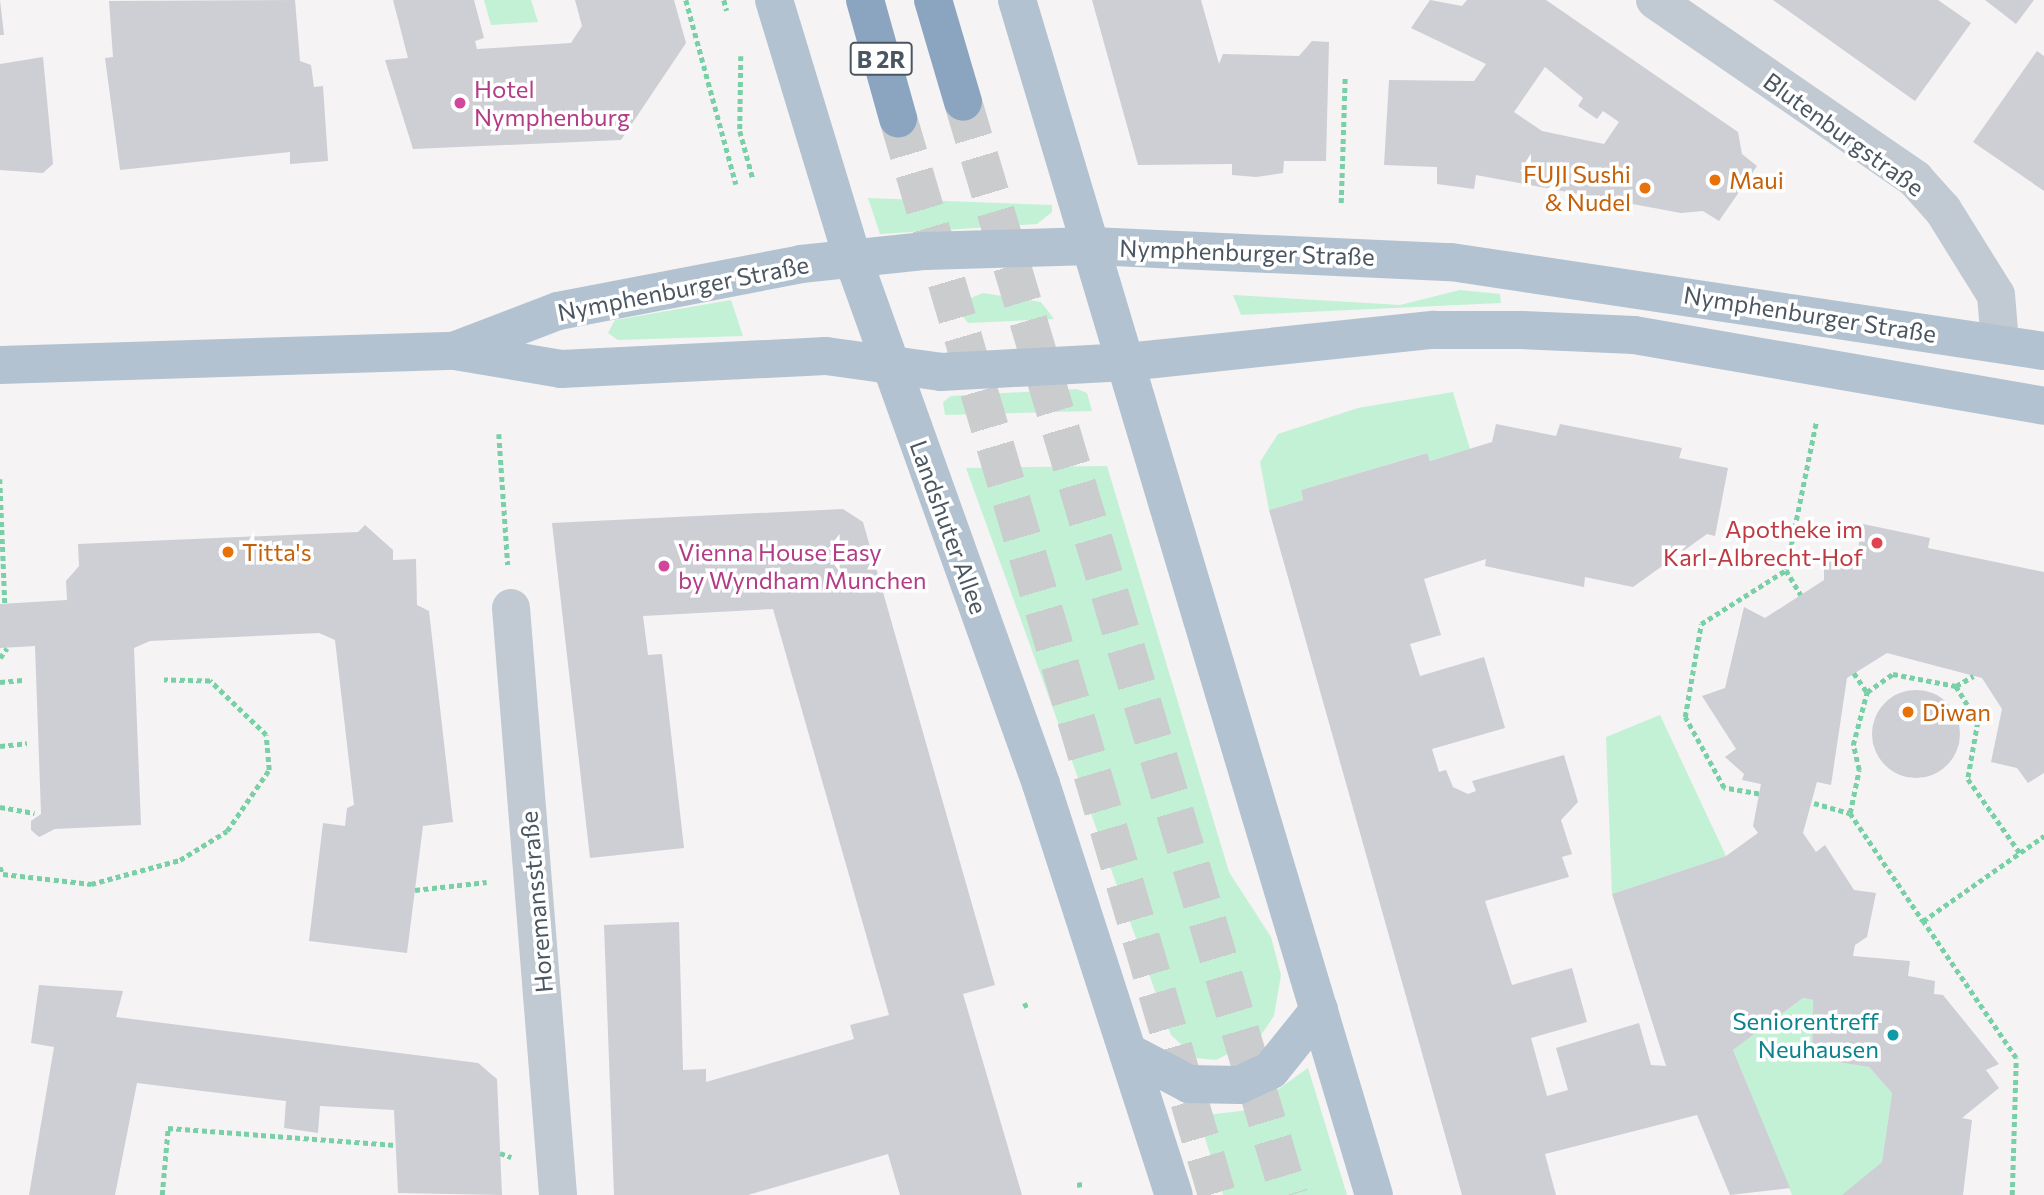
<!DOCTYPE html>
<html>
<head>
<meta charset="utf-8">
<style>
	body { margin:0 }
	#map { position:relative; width:2044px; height:1195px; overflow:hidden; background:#f5f3f3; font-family:Commissioner,sans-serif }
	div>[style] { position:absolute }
	.green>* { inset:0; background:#c3f1d5 }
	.building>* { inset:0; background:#cdcfd5 }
	.round { border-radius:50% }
	.highway-tunnel>* { height:38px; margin-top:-19px; transform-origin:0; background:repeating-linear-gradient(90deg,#caccce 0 38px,transparent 0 57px) }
	.path>* { height:4.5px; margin-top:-2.25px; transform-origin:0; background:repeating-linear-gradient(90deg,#7ad0a6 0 5px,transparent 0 8.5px) }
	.minor>* { height:38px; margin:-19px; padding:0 19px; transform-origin:19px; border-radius:19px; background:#c1cad2 }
	.major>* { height:38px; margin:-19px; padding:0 19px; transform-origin:19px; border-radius:19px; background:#b3c2d1 }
	.highway>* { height:38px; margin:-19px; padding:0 19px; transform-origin:19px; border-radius:19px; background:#8ba5c1 }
	.dots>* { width:19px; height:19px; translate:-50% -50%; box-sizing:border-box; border:4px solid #fff; border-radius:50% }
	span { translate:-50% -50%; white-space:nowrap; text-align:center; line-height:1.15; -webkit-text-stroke:7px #fff; paint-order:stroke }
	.shield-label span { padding:2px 5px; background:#fff; border:2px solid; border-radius:5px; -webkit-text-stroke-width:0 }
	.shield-label { font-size:23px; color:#4a5661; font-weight:700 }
	.hotel-label { font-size:24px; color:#b23c85 }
	.left { translate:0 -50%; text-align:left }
	.street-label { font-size:24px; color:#4a5661 }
	.food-label { font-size:24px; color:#c56008 }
	.right { translate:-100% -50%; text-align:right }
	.health-label { font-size:24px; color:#be3a42 }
	.culture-label { font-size:24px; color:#0d838f }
</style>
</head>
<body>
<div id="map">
	<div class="green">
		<i style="clip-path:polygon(484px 0,531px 0,538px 22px,491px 25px)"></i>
		<i style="clip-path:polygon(868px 198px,1052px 205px,1052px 212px,1037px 224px,880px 234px)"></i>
		<i style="clip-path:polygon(1460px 290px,1500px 294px,1501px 303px,1241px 315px,1233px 295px,1400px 305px)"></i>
		<i style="clip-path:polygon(983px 293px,1041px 302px,1054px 319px,968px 323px,958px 310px,961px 302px)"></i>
		<i style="clip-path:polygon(731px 300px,743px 336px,618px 340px,608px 333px,615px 320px)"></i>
		<i style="clip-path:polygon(1077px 389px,1087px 393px,1092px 411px,945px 415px,943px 402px,951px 396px)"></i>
		<i style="clip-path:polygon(1453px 392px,1470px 449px,1430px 461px,1426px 453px,1301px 490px,1303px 500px,1269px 510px,1260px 462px,1278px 434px,1358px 408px)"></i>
		<i style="clip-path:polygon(1107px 466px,1229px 872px,1271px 937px,1281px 975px,1274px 1016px,1259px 1038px,1216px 1060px,1196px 1058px,1171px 1035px,966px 468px)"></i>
		<i style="clip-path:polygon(1660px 715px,1726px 856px,1612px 894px,1606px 737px)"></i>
		<i style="clip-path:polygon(1803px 998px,1813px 1000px,1812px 1058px,1869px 1067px,1892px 1093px,1882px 1162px,1844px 1195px,1792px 1195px,1733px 1050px)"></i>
		<i style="clip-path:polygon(1308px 1068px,1347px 1195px,1223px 1195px,1198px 1116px,1249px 1110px)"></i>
	</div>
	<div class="building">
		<i style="clip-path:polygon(0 0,4px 35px,0 35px)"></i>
		<i style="clip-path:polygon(295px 0,300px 61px,311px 65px,314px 87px,323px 86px,328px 161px,290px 164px,290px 152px,120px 170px,105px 58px,113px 57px,109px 1px)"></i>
		<i style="clip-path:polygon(393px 0,474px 0,484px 38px,475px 41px,477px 49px,571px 43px,582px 26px,575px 0,674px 0,686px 43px,621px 140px,413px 149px,385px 60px,408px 58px)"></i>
		<i style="clip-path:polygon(1092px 0,1201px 0,1219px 64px,1223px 54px,1299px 56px,1312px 41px,1329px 42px,1326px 161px,1284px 161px,1283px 173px,1256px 177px,1232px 175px,1232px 164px,1138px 165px)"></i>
		<i style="clip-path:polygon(evenodd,1430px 0,1462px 6px,1467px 0,1546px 0,1738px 132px,1742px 154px,1757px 166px,1719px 221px,1703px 211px,1681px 213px,1476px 175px,1474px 189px,1437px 184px,1437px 167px,1384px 165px,1389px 80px,1474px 81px,1486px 64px,1411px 28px,1430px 0,1545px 67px,1583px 98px,1578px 106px,1597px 119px,1603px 111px,1619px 122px,1604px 144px,1542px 131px,1514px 112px,1545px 67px)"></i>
		<i style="clip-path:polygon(1773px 0,1938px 0,1971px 23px,1915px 101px)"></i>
		<i style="clip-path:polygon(1985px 0,2034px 0,2016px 24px)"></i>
		<i style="clip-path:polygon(2037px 51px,2044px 56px,2044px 191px,1973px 142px)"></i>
		<i style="clip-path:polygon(43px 57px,53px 164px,43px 173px,0 170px,0 64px)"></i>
		<i style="clip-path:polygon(1496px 424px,1556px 436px,1560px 424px,1682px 448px,1679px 458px,1728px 468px,1715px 536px,1707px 534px,1633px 587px,1585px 577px,1584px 587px,1485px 566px,1486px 559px,1424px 579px,1441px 635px,1410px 644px,1420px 676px,1484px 657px,1505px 728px,1432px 749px,1439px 772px,1446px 770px,1453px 787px,1468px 794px,1476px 791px,1472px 781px,1564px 755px,1578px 802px,1561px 820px,1572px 854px,1562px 857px,1569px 877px,1485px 901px,1512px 985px,1572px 968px,1587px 1022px,1531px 1038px,1547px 1096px,1568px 1090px,1556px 1048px,1639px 1023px,1651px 1065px,1666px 1066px,1612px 894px,1726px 856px,1758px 833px,1753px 826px,1761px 784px,1742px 780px,1744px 774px,1725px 757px,1736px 749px,1702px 696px,1725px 688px,1744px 607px,1765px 618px,1824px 580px,1824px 555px,1855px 562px,1863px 524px,1930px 538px,1928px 548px,2044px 572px,2044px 773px,2028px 783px,2017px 768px,1991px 762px,2002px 709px,1982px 678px,1887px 653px,1847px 678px,1831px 785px,1817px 782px,1803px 833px,1816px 852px,1825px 845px,1854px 890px,1876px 893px,1867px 937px,1855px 945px,1853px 956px,1910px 961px,1908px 976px,1935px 981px,1934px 994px,1943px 995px,1999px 1064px,1986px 1070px,1999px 1088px,1962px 1118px,1972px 1120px,1963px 1195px,1842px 1195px,1882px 1162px,1892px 1093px,1869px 1067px,1812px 1058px,1813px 1000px,1803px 998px,1733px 1050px,1790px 1188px,1730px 1195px,1697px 1115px,1545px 1154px,1556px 1195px,1462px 1195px,1269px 510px,1303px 500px,1301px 490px,1427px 453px,1430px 461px,1492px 442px)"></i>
		<i style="clip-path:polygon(843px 509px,863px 522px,995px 985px,963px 994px,1022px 1195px,900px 1195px,888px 1154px,748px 1195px,614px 1195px,604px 925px,679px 922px,683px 1070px,706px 1069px,706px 1082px,854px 1039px,850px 1025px,889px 1015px,773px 609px,643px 616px,648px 655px,662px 654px,684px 848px,590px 858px,552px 523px)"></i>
		<i style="clip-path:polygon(365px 525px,393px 550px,393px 560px,416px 559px,417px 605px,429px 611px,453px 822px,423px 826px,407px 953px,309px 941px,323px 823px,345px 826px,347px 808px,354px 805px,335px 640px,319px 633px,150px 641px,134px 648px,141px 825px,55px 829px,39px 837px,31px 830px,31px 821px,41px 814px,35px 646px,0 648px,0 604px,67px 600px,66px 581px,79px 566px,78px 544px,358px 532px)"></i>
		<i class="round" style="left:1872px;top:690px;width:88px;height:88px"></i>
		<i style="clip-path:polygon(39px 985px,123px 991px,116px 1017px,478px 1063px,497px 1079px,502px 1195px,398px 1193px,394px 1110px,320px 1106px,318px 1133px,284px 1128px,286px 1101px,137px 1083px,115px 1195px,29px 1195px,54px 1047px,31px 1043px)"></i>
	</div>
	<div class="highway-tunnel">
		<i style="left:963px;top:102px;width:1141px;rotate:73.39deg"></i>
		<i style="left:898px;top:118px;width:1123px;rotate:73.5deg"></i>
	</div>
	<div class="path">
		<i style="left:686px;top:0;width:191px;rotate:74.8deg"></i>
		<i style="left:724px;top:0;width:11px;rotate:75deg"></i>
		<i style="left:741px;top:56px;width:75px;rotate:90.8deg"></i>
		<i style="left:740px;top:131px;width:50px;rotate:74.8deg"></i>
		<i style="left:1341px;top:203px;width:127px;rotate:-88.2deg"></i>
		<i style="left:499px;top:434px;width:131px;rotate:86.1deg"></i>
		<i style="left:0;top:479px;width:124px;rotate:87.7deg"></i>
		<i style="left:1786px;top:570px;width:29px;rotate:59deg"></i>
		<i style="left:0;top:658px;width:12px;rotate:-55deg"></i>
		<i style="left:1854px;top:673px;width:23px;rotate:56deg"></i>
		<i style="left:0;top:682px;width:25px;rotate:-5deg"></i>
		<i style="left:1956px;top:686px;width:20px;rotate:-30deg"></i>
		<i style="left:0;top:746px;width:27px;rotate:-6deg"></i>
		<i style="left:1759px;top:794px;width:36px;rotate:-170deg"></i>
		<i style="left:1724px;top:788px;width:81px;rotate:-118.8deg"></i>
		<i style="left:1685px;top:717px;width:94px;rotate:-80.2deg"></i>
		<i style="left:1701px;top:624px;width:101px;rotate:-32.4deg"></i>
		<i style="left:1786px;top:570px;width:150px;rotate:-78.5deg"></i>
		<i style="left:1814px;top:803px;width:37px;rotate:16deg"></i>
		<i style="left:1850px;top:813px;width:130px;rotate:55.9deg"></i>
		<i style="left:0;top:807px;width:35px;rotate:10deg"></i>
		<i style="left:1850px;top:813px;width:44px;rotate:-78.2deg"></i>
		<i style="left:1859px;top:770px;width:26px;rotate:-103deg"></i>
		<i style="left:1853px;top:745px;width:55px;rotate:-75.2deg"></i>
		<i style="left:1867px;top:692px;width:32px;rotate:-35deg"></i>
		<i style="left:1893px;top:674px;width:64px;rotate:10.8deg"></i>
		<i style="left:1956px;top:686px;width:42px;rotate:58.6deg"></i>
		<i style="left:1978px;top:722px;width:58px;rotate:100deg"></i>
		<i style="left:1968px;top:779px;width:90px;rotate:54.9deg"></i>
		<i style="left:0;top:867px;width:8px;rotate:67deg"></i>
		<i style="left:3px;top:874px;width:89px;rotate:6.5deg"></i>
		<i style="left:91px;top:884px;width:92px;rotate:-15.1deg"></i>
		<i style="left:180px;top:860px;width:55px;rotate:-31.7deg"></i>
		<i style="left:227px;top:831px;width:74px;rotate:-55.5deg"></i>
		<i style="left:269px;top:770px;width:35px;rotate:-95deg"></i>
		<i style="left:266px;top:735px;width:78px;rotate:-136deg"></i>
		<i style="left:210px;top:681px;width:46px;rotate:-178.8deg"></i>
		<i style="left:415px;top:890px;width:72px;rotate:-6.3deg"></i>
		<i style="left:1023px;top:1006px;width:5px;rotate:-22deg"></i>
		<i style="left:500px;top:1153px;width:12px;rotate:20deg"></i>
		<i style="left:1077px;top:1185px;width:5px;rotate:-11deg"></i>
		<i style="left:162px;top:1195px;width:67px;rotate:-84.9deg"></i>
		<i style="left:168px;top:1128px;width:228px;rotate:4.3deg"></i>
		<i style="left:2012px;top:1195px;width:137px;rotate:-88.3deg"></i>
		<i style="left:2016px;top:1058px;width:166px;rotate:-124.2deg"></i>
		<i style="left:1923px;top:921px;width:148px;rotate:-35.1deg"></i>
	</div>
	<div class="minor">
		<i style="left:1655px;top:0;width:316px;rotate:34.5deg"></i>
		<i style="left:1915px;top:179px;width:42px;rotate:47.9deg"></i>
		<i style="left:1943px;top:210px;width:100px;rotate:58.1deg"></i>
		<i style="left:1996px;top:295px;width:48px;rotate:85.2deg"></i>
		<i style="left:511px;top:608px;width:589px;rotate:85.42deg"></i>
	</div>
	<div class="major">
		<i style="left:774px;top:0;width:268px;rotate:73.1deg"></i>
		<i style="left:852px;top:256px;width:561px;rotate:70.3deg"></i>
		<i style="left:1041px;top:784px;width:432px;rotate:72.1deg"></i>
		<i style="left:1017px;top:0;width:1247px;rotate:73.37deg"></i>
		<i style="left:456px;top:350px;width:109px;rotate:-20.9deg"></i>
		<i style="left:558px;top:311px;width:248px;rotate:-10.9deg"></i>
		<i style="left:801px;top:264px;width:125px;rotate:-6deg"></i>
		<i style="left:925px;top:251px;width:167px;rotate:-1.7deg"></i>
		<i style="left:1092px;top:246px;width:359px;rotate:2.6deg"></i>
		<i style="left:1451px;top:262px;width:600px;rotate:8.54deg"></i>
		<i style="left:0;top:365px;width:455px;rotate:-1.8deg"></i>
		<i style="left:455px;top:351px;width:108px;rotate:9.6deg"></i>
		<i style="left:561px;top:369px;width:265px;rotate:-2.8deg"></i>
		<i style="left:826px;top:356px;width:116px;rotate:7.9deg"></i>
		<i style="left:941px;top:372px;width:186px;rotate:-3.1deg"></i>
		<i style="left:1127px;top:362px;width:309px;rotate:-6deg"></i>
		<i style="left:1434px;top:330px;width:87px"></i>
		<i style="left:1521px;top:330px;width:113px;rotate:2.5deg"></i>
		<i style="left:1634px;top:335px;width:416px;rotate:9.8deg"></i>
		<i style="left:1130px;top:1053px;width:67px;rotate:27.7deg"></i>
		<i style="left:1189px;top:1084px;width:50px;rotate:1.1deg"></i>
		<i style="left:1239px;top:1085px;width:35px;rotate:-25deg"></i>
		<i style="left:1271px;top:1070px;width:77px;rotate:-51.3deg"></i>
	</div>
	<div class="highway">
		<i style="left:865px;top:0;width:123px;rotate:74.4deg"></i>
		<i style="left:933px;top:0;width:106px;rotate:73.6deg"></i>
	</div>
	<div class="dots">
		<i style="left:460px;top:103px;background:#d1479c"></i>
		<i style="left:1715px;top:180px;background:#e8710a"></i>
		<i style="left:1645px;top:188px;background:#e8710a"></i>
		<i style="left:1877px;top:543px;background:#e0444e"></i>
		<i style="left:228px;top:552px;background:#e8710a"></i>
		<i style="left:664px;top:566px;background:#d1479c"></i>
		<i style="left:1908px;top:712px;background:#e8710a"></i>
		<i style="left:1893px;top:1035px;background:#0f9aa8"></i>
	</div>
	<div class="shield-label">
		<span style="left:881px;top:59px">B 2R</span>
	</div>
	<div class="hotel-label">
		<span class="left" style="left:474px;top:103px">Hotel<br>Nymphenburg</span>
		<span class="left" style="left:678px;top:566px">Vienna House Easy<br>by Wyndham Munchen</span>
	</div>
	<div class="street-label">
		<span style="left:1844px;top:134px;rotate:36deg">Blutenburgstraße</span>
		<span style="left:1247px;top:252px;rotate:2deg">Nymphenburger Straße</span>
		<span style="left:683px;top:288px;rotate:-11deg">Nymphenburger Straße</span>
		<span style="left:1810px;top:314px;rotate:9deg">Nymphenburger Straße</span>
		<span style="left:949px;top:527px;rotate:70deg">Landshuter Allee</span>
		<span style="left:536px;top:902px;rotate:-95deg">Horemansstraße</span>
	</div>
	<div class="food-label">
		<span class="right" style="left:1631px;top:188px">FUJI Sushi<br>&amp; Nudel</span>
		<span class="left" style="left:1729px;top:180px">Maui</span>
		<span class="left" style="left:242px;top:552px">Titta's</span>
		<span class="left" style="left:1922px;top:712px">Diwan</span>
	</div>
	<div class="health-label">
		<span class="right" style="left:1863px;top:543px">Apotheke im<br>Karl-Albrecht-Hof</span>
	</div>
	<div class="culture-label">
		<span class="right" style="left:1879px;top:1035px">Seniorentreff<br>Neuhausen</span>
	</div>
</div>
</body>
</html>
